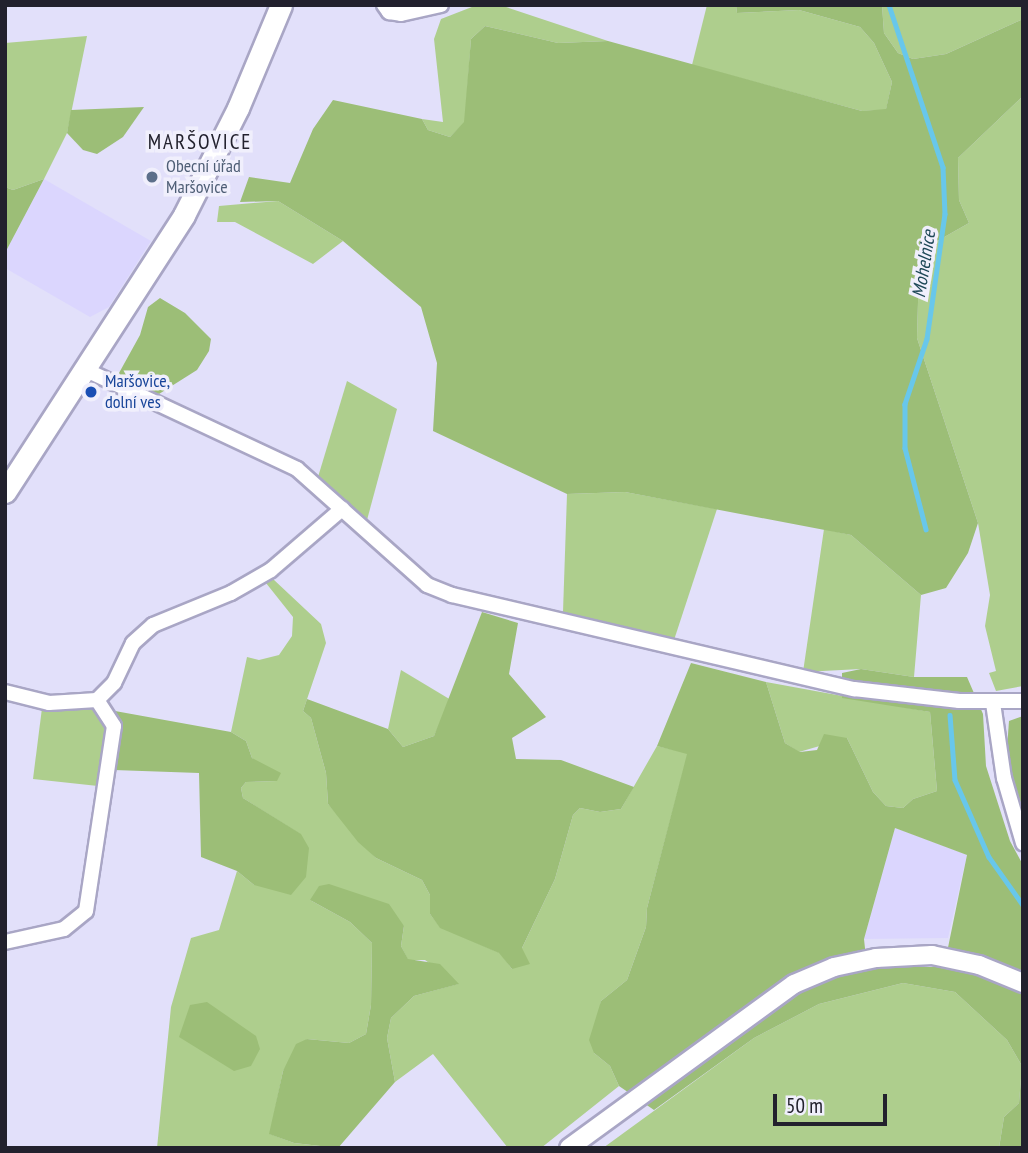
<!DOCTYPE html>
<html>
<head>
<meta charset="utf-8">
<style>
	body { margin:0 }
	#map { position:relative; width:1028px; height:1153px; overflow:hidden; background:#e2e0fa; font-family:"PT Sans Narrow",sans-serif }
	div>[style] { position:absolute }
	.built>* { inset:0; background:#dbd6fe }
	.green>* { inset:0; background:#aece8d }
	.forest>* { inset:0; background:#9cbe77 }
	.stream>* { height:4.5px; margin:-2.25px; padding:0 2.25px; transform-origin:2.25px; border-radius:2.25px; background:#68c7eb }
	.roads { filter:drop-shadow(2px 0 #a9a6c5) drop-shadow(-2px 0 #a9a6c5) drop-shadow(0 2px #a9a6c5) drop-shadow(0 -2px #a9a6c5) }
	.minor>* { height:14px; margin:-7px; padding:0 7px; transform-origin:7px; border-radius:7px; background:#fff }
	.tertiary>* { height:18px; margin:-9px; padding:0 9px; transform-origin:9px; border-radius:9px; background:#fff }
	.secondary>* { height:21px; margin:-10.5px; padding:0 10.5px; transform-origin:10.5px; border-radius:10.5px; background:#fff }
	.dots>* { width:19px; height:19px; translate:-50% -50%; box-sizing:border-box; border:4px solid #f0effc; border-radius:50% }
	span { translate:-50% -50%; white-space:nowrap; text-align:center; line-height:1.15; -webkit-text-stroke:7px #f0effc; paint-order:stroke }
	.service-label { font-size:18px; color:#4e5e75 }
	.left { translate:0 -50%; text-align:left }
	.transit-label { font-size:18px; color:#164399 }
	.water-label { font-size:19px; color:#1d4757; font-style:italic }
	.quarter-label { font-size:21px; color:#22212d; letter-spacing:2px }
	.frame { position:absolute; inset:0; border:7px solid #22212d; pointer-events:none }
	.scale { position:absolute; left:773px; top:1094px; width:114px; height:32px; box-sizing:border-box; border:4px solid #22212d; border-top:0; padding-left:9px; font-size:21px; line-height:24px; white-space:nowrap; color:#22212d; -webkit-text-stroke:5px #f0effc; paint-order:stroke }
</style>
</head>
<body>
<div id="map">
	<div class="built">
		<i style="clip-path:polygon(44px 179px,151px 241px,109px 307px,90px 317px,5px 268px,5px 253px)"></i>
		<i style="clip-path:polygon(895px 828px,967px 855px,948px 938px,864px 939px)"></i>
	</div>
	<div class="green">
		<i style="clip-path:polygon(477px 5px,500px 5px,608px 41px,558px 43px,485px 26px,471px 39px,465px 122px,450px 137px,428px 130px,422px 119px,443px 122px,434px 39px,441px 19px)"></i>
		<i style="clip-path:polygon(707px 5px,736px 5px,737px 13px,799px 10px,860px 27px,874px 43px,892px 82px,886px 110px,862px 111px,692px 65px)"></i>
		<i style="clip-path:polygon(882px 5px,1023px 5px,1023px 19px,946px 54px,913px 59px,898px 53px,884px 33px)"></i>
		<i style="clip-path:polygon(87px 36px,67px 133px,44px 179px,13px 190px,5px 187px,5px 43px)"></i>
		<i style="clip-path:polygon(1023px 96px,1023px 686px,996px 691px,989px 673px,996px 671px,985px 626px,990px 595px,978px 523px,917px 338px,919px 267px,932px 244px,969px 223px,959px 200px,958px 158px)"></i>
		<i style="clip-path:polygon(278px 201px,343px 241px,313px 264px,235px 222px,217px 222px,219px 206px)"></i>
		<i style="clip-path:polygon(347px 381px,397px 409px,367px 520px,318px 477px)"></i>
		<i style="clip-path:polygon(625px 492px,717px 509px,674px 640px,563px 612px,567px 494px)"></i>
		<i style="clip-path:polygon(824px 529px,851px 535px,921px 595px,914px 677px,861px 669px,803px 672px)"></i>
		<i style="clip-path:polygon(273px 579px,321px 624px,326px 643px,303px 711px,311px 718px,326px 773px,328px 804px,376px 858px,422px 880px,430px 895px,430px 914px,440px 927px,500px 953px,512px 969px,555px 879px,573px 815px,580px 808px,600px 812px,621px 809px,657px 746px,688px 753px,647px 908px,646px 927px,627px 980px,601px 1001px,594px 1053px,610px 1066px,619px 1086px,541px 1148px,508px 1148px,433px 1054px,395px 1082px,387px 1038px,391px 1018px,414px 996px,458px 984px,425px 960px,408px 960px,401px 946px,404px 926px,310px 900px,350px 922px,372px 943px,371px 1005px,366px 1034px,349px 1043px,307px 1039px,283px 1071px,270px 1134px,294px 1143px,338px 1148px,157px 1148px,171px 1007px,191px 938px,219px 930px,237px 871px,254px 885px,300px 834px,243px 798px,241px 788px,246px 782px,277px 781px,252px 758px,246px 741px,231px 732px,247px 657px,259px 660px,279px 655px,292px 636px,293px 617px,266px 583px)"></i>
		<i style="clip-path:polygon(401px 670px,451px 700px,434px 736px,403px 747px,388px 729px)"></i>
		<i style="clip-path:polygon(766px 682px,930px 712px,937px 791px,913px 799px,903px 808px,886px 806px,873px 792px,847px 738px,799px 752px,785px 743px)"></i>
		<i style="clip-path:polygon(42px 708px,93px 709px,106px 719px,109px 728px,98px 786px,33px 779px)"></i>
		<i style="clip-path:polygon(903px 983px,955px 992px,1007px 1040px,1022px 1066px,1019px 1103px,1004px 1117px,999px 1148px,603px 1148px,754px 1038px,819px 1004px)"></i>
	</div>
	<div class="forest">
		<i style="clip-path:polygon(736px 5px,882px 5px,884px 33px,898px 53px,913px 59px,946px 54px,1023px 19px,1023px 96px,958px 158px,959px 200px,969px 223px,932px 244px,919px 267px,917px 338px,978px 523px,968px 553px,946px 588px,921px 595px,851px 535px,625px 492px,567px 494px,433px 431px,437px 363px,421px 307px,343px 241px,278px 201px,240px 202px,249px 177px,290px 183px,313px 129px,333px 100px,422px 119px,428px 130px,450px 137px,464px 122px,471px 39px,485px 26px,558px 43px,608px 41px,862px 111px,886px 109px,892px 82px,874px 43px,860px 27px,799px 10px,737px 13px)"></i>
		<i style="clip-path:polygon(144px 107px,123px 137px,97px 154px,83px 150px,67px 133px,71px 110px)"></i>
		<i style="clip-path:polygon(44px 179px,5px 253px,5px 187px,13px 190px)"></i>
		<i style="clip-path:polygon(160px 298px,185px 313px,211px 339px,209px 351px,197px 370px,159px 394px,129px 385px,119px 373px,140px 335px,148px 307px)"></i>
		<i style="clip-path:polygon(482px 612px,518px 623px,509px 674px,546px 717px,512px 738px,516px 759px,561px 760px,634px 787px,621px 809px,600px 812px,580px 808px,573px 815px,555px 879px,522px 948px,530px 964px,512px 969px,499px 953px,440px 928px,430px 914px,430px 895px,422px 880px,376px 858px,358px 842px,328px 804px,326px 773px,311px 718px,303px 711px,307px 699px,388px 729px,403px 747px,434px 736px)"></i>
		<i style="clip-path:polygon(evenodd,691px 663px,766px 682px,785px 743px,800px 752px,817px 750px,824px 734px,847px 738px,873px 792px,886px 806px,903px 808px,913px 799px,937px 791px,930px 712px,842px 698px,842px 673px,861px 669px,914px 677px,967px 677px,983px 714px,986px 766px,1010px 841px,1023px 865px,1023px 1148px,999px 1148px,1004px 1117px,1019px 1103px,1022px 1066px,1007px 1040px,955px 992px,903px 983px,819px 1004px,754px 1038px,654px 1110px,619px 1086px,610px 1066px,594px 1053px,589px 1040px,601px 1001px,627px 980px,646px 927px,647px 908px,687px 754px,657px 746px,691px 663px,895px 828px,967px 855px,944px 967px,867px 967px,864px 939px,895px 828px)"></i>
		<i style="clip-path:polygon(115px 711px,231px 732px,246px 741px,252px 758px,281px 773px,277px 781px,246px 782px,241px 788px,243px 798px,301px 834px,309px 848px,306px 877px,291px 895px,254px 885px,237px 871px,201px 857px,199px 773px,114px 770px)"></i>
		<i style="clip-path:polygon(1023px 716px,1023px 813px,1006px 762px,1009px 721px)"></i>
		<i style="clip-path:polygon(329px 884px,389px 904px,404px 926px,401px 946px,408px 959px,440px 964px,459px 984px,414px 996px,391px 1018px,387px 1038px,395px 1082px,338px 1148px,294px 1143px,269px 1134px,283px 1071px,296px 1044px,307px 1039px,349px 1043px,366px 1034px,371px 1005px,372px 943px,350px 922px,310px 900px,319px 886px)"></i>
		<i style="clip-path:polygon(207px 1002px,256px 1036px,260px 1049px,251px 1066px,234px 1071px,179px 1037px,190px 1005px)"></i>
	</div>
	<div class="stream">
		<i style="left:889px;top:5px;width:171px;rotate:71.6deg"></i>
		<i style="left:943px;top:167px;width:47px;rotate:87.6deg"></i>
		<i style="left:945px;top:214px;width:126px;rotate:98.2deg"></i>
		<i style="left:927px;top:339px;width:69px;rotate:108.7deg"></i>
		<i style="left:905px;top:404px;width:44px;rotate:90deg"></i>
		<i style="left:905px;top:448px;width:84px;rotate:75.5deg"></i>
		<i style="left:950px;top:715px;width:65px;rotate:85.6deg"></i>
		<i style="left:955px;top:780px;width:84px;rotate:66.2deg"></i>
		<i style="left:989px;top:857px;width:59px;rotate:54.7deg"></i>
	</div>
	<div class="roads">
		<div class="minor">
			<i style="left:384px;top:5px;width:9px;rotate:54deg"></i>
			<i style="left:389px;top:12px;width:12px;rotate:9deg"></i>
			<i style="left:401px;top:14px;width:41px;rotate:-12.7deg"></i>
			<i style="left:86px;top:370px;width:233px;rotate:25.1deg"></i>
			<i style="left:297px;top:469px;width:174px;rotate:41.7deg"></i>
			<i style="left:427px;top:585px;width:27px;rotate:22deg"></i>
			<i style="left:452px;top:595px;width:413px;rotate:13.2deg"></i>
			<i style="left:854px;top:689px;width:106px;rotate:6.5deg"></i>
			<i style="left:959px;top:701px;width:64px"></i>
			<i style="left:5px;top:692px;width:45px;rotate:14deg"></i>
			<i style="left:49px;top:703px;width:48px;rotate:-3.6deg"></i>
			<i style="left:97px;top:700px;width:24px;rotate:-45deg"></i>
			<i style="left:114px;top:683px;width:44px;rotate:-64.6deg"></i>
			<i style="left:133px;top:643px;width:27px;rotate:-42deg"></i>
			<i style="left:153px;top:625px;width:84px;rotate:-22.3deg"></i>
			<i style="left:231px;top:593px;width:46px;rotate:-29.9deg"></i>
			<i style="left:271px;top:570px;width:94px;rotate:-40.7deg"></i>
			<i style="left:993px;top:703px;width:76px;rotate:81.7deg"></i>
			<i style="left:1004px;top:778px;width:68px;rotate:73.7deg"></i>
			<i style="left:5px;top:942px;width:60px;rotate:-12.4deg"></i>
			<i style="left:64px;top:929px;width:28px;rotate:-39deg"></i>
			<i style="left:86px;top:911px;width:187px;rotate:-81.4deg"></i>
			<i style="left:114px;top:726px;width:31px;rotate:-123deg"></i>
		</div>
		<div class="tertiary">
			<i style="left:569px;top:1148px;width:278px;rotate:-36.1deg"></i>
			<i style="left:794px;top:984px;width:43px;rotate:-23deg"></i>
			<i style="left:834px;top:967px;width:43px;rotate:-12.1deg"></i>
			<i style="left:876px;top:958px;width:56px;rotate:-3.1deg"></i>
			<i style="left:932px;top:955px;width:48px;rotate:12deg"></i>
			<i style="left:979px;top:965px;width:48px;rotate:22.2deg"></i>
		</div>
		<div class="secondary">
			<i style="left:5px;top:492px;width:330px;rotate:-57.1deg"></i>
			<i style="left:184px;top:215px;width:120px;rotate:-63.2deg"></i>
			<i style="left:238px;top:108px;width:112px;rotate:-67.3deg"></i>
		</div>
	</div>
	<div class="dots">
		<i style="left:152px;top:177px;background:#5c6f8a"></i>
		<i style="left:91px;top:392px;background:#1a4fb4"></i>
	</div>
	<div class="service-label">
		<span class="left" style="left:166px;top:177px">Obecní úřad<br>Maršovice</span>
	</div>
	<div class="transit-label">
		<span class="left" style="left:105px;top:392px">Maršovice,<br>dolní ves</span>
	</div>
	<div class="water-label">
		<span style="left:924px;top:264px;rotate:-81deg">Mohelnice</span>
	</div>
	<div class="quarter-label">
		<span style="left:200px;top:142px">MARŠOVICE</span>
	</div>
	<div class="frame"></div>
	<div class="scale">50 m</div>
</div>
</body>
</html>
